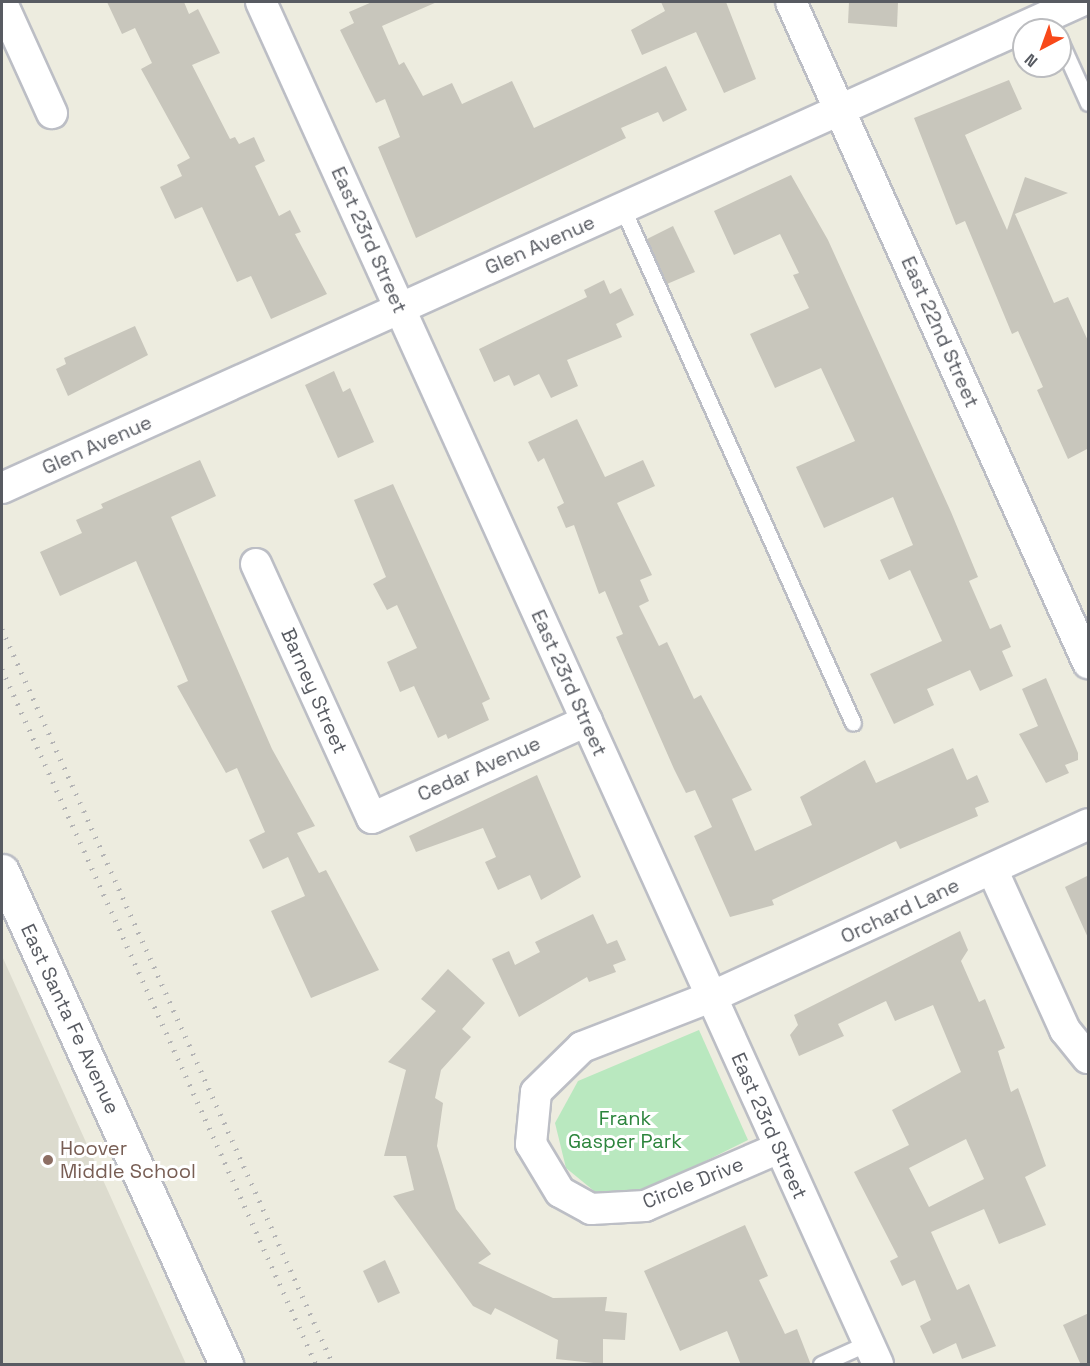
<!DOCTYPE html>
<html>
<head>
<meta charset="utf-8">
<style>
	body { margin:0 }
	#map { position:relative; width:1090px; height:1366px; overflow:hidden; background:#edecdf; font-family:"Space Grotesk",sans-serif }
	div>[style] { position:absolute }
	.education>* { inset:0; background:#dcdbce }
	.green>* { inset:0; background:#b9e8bf }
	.building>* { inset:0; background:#c8c6bc }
	.roads { filter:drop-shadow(2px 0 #bcbec5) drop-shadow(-2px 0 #bcbec5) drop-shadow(0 2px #bcbec5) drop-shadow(0 -2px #bcbec5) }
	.lane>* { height:15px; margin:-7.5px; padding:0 7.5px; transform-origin:7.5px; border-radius:7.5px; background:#fff }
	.street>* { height:30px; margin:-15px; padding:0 15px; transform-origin:15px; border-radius:15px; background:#fff }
	.secondary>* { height:33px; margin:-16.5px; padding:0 16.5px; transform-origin:16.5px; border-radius:16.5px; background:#fff }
	.rail>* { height:4.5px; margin-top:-2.25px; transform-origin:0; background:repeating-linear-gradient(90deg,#b4b4b5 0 1.5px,transparent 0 9.5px) }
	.dots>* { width:16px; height:16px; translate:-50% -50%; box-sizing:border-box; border:3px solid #fff; border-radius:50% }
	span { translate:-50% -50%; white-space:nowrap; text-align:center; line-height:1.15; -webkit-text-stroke:6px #fff; paint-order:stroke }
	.street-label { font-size:20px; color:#585b62 }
	.park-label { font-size:20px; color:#2d853d }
	.education-label { font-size:20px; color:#785e54 }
	.left { translate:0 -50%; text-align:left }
	.frame { position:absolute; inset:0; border:3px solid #585b62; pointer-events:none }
	.north { position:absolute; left:1012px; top:18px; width:60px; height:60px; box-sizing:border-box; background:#fff; border:2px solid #bcbdc0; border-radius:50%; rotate:221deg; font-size:16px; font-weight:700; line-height:24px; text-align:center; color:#585b62 }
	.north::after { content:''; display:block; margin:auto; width:21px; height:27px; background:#f8491a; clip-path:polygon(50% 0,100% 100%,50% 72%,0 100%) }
</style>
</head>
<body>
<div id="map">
	<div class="education">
		<i style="clip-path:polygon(2px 956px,186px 1364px,2px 1364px)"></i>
	</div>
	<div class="green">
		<i style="clip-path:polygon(699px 1030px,748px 1140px,637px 1195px,599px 1195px,566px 1168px,555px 1123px,578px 1081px)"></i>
	</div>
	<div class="building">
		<i style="clip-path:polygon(107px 2px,184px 2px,189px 14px,198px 9px,220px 53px,192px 65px,230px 139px,235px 137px,239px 144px,254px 137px,265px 161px,255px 166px,279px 216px,290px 210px,301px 232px,295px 234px,327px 294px,271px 319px,251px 276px,237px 282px,202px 207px,175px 219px,160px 187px,182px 176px,177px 165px,190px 158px,141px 69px,152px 63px,135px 28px,122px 34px)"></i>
		<i style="clip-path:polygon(372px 2px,437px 2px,382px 26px,399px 65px,404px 62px,423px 96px,452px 83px,462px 104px,512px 81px,534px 128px,666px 66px,687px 110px,663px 122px,658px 112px,621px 128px,626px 138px,416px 238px,378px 147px,400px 137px,385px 99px,376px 103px,340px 30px,354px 23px,349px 12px)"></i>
		<i style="clip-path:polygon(661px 2px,726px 2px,756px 79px,724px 93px,696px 32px,642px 55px,631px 30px,665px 11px)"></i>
		<i style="clip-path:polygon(849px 2px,898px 2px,897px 27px,848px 23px)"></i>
		<i style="clip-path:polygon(1009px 80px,1022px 109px,965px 135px,1007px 230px,1025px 177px,1068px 193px,1015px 214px,1054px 303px,1068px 297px,1089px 343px,1089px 448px,1068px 459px,1037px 390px,1043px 387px,1018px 331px,1012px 334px,965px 221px,956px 225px,914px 118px)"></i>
		<i style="clip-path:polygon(791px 175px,828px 240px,951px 512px,978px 577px,969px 581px,990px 629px,1001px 624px,1011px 647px,1002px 651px,1013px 676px,980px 691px,970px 670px,927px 689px,934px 705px,894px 724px,870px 674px,942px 641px,910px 570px,889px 580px,880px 560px,913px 545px,893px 497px,824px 528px,796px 467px,855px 441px,821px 368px,775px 388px,750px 334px,809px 308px,793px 275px,799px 273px,780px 234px,734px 255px,714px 211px)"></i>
		<i style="clip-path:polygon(673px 226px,695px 272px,667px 284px,647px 239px)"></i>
		<i style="clip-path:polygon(604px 280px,610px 294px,621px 288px,634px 315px,616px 324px,622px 337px,567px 360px,578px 386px,551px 398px,539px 374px,514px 386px,509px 375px,494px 382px,479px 349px,587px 297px,584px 290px)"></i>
		<i style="clip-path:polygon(135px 326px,148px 355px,68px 396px,56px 369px,66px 364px,64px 358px)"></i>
		<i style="clip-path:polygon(334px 371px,343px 392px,350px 388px,374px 442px,338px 458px,305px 385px)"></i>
		<i style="clip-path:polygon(577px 419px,605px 477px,643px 460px,655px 486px,617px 503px,652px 575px,640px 580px,649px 601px,639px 606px,659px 646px,667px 642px,694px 699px,701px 695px,752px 790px,732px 799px,755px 851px,812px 825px,800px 797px,865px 760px,876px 783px,953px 748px,967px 780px,977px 775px,989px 802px,975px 808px,978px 816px,900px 849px,896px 841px,772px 900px,774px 905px,730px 917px,694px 836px,712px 827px,695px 790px,686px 793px,674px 769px,616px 637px,623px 634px,605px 591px,599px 594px,574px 525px,566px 528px,557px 507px,564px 503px,544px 458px,538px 462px,528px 442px)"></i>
		<i style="clip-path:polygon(200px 460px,216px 496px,171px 517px,272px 749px,315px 826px,297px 833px,319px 873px,326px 870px,379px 970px,311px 998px,271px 911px,305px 896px,288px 857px,263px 869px,249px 840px,265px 832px,255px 809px,237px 768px,226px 773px,177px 686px,188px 681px,136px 561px,60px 596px,40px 552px,82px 533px,76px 520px,103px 508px,101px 504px)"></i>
		<i style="clip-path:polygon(393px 484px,490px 699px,482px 703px,489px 720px,448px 739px,446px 734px,438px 738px,414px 686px,400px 692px,387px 662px,417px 648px,397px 605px,387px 610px,373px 584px,386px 577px,354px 500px)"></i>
		<i style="clip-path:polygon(1046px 678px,1078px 753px,1078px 760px,1065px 765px,1069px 773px,1046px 783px,1019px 734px,1038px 726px,1022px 689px)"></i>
		<i style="clip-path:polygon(537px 775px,581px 877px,541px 900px,530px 875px,498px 890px,485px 862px,496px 857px,483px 828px,416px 852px,409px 836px)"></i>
		<i style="clip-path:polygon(1089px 875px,1089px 940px,1065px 887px)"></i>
		<i style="clip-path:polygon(593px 914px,607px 944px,617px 940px,626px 960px,613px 965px,616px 972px,589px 982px,587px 977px,519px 1017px,492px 959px,509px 951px,515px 965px,540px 952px,535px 942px)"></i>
		<i style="clip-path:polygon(evenodd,960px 931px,968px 950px,961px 961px,979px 1002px,985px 999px,1005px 1048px,998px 1051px,1011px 1092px,1018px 1088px,1046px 1166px,1025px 1177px,1046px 1225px,999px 1244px,984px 1209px,931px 1232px,957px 1290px,969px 1284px,996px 1346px,962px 1359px,956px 1343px,933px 1354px,920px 1326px,931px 1320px,915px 1280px,902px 1286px,890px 1261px,898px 1257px,854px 1172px,909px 1145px,892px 1110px,961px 1072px,933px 1005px,895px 1021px,886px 1001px,838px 1024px,844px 1036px,799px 1056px,790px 1035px,798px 1025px,794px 1015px,960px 931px,966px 1139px,984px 1179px,929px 1207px,909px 1168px,966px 1139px)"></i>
		<i style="clip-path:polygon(448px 969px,485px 1003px,462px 1029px,471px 1037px,441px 1070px,435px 1098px,443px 1103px,437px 1146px,456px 1209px,491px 1254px,478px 1263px,553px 1298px,607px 1297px,605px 1311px,627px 1313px,625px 1340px,603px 1339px,603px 1364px,556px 1359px,558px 1340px,495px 1308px,491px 1315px,473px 1306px,393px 1196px,414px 1190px,406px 1156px,384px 1156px,406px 1070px,388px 1062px,436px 1011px,421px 999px)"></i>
		<i style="clip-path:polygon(745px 1225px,768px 1276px,759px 1280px,785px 1334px,797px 1329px,811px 1365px,741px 1365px,727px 1331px,680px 1351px,644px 1271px)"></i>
		<i style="clip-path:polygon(385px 1260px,400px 1293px,378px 1303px,363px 1271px)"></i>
		<i style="clip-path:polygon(1089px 1313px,1089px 1365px,1081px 1365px,1063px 1325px)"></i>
	</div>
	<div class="roads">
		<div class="lane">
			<i style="left:1060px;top:41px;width:68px;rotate:65.7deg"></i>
			<i style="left:622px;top:207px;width:565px;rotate:65.88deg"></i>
			<i style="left:821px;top:1364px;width:51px;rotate:-24.1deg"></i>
		</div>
		<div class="street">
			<i style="left:261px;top:2px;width:1495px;rotate:65.63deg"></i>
			<i style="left:791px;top:2px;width:725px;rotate:65.8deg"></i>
			<i style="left:2px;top:3px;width:121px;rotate:65.6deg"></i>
			<i style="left:2px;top:488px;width:1182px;rotate:-24.29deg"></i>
			<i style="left:256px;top:564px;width:279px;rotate:65.5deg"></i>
			<i style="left:372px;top:818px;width:236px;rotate:-24.3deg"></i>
			<i style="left:992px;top:869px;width:177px;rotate:65.6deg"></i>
			<i style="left:1065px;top:1030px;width:36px;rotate:51deg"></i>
			<i style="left:779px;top:1148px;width:146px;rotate:156.6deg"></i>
			<i style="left:645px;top:1206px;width:54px;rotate:176.8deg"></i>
			<i style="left:591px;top:1209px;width:35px;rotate:-151deg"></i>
			<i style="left:560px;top:1192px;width:56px;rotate:-121.1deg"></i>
			<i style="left:531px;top:1144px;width:52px;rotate:-84.5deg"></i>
			<i style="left:536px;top:1092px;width:64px;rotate:-44.4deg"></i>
			<i style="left:582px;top:1047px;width:138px;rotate:-21.2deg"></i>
			<i style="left:711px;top:997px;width:415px;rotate:-24.6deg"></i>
		</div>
		<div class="secondary">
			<i style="left:2px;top:871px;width:542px;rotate:65.56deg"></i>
		</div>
	</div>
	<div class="rail">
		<i style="left:2px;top:629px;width:806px;rotate:65.76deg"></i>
		<i style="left:2px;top:669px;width:763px;rotate:65.69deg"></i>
	</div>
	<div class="dots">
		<i style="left:48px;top:1160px;background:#8d6e63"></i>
	</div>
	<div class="street-label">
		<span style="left:369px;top:240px;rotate:66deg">East 23rd Street</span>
		<span style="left:540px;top:245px;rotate:-24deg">Glen Avenue</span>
		<span style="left:940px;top:332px;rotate:66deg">East 22nd Street</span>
		<span style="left:97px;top:445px;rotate:-24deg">Glen Avenue</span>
		<span style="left:569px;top:683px;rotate:66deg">East 23rd Street</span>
		<span style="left:314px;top:691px;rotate:66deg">Barney Street</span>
		<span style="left:479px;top:769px;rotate:-24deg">Cedar Avenue</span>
		<span style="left:900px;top:911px;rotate:-25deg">Orchard Lane</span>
		<span style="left:70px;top:1019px;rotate:65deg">East Santa Fe Avenue</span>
		<span style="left:769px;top:1126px;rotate:66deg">East 23rd Street</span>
		<span style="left:693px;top:1183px;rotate:-22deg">Circle Drive</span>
	</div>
	<div class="park-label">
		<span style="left:625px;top:1130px">Frank<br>Gasper Park</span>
	</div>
	<div class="education-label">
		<span class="left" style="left:60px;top:1160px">Hoover<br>Middle School</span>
	</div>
	<div class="frame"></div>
	<div class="north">N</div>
</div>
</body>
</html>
